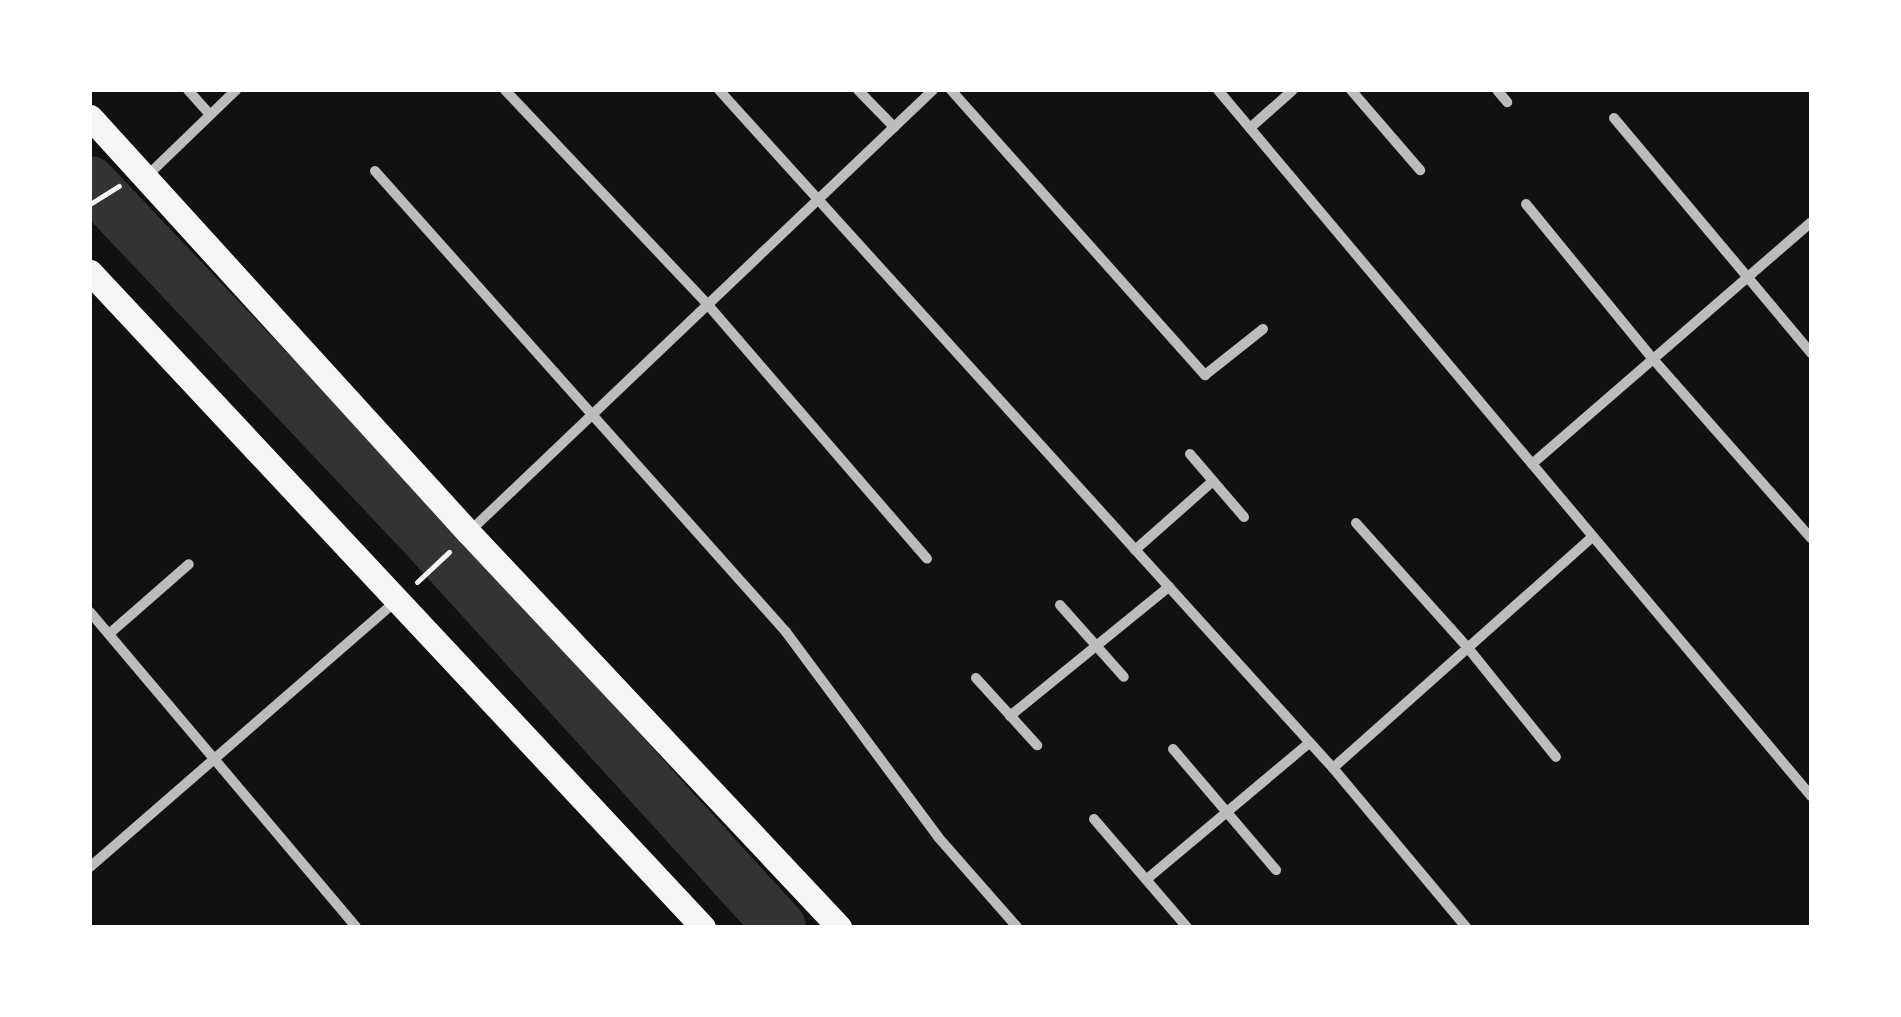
<!DOCTYPE html>
<html>
<head>
<meta charset="utf-8">
<style>
	body { margin:0 }
	#map { position:relative; width:1901px; height:1017px; overflow:hidden; background:#111; font-family:"Nunito Sans",sans-serif }
	div>[style] { position:absolute }
	.river>* { height:52px; margin:-26px; padding:0 26px; transform-origin:26px; border-radius:26px; background:#333 }
	.path>* { height:5px; margin:-2.5px; padding:0 2.5px; transform-origin:2.5px; border-radius:2.5px; background:#f5f5f5 }
	.minor>* { height:10px; margin:-5px; padding:0 5px; transform-origin:5px; border-radius:5px; background:#bcbcbc }
	.primary>* { height:25px; margin:-12.5px; padding:0 12.5px; transform-origin:12.5px; border-radius:12.5px; background:#f5f5f5 }
	span { translate:-50% -50%; white-space:nowrap; text-align:center; line-height:1.15; -webkit-text-stroke:8px #fff; paint-order:stroke }
	.frame { position:absolute; inset:0; border:92px solid #fff; pointer-events:none }
</style>
</head>
<body>
<div id="map">
	<div class="river">
		<i style="left:90px;top:182px;width:497px;rotate:46.6deg"></i>
		<i style="left:431px;top:543px;width:519px;rotate:47.73deg"></i>
	</div>
	<div class="path">
		<i style="left:90px;top:204px;width:34px;rotate:-32deg"></i>
		<i style="left:417px;top:582px;width:44px;rotate:-43.2deg"></i>
	</div>
	<div class="minor">
		<i style="left:188px;top:90px;width:31px;rotate:48deg"></i>
		<i style="left:505px;top:90px;width:296px;rotate:46.6deg"></i>
		<i style="left:708px;top:305px;width:335px;rotate:49.2deg"></i>
		<i style="left:719px;top:90px;width:915px;rotate:47.84deg"></i>
		<i style="left:1333px;top:768px;width:207px;rotate:50.1deg"></i>
		<i style="left:858px;top:90px;width:52px;rotate:45.8deg"></i>
		<i style="left:951px;top:90px;width:382px;rotate:48.3deg"></i>
		<i style="left:1205px;top:375px;width:74px;rotate:-38.4deg"></i>
		<i style="left:1218px;top:90px;width:922px;rotate:49.97deg"></i>
		<i style="left:1351px;top:90px;width:106px;rotate:49.2deg"></i>
		<i style="left:1497px;top:90px;width:16px;rotate:50deg"></i>
		<i style="left:1614px;top:118px;width:307px;rotate:50deg"></i>
		<i style="left:1250px;top:128px;width:57px;rotate:-41.5deg"></i>
		<i style="left:375px;top:171px;width:618px;rotate:48.28deg"></i>
		<i style="left:786px;top:632px;width:255px;rotate:53.4deg"></i>
		<i style="left:938px;top:837px;width:120px;rotate:48.7deg"></i>
		<i style="left:147px;top:176px;width:124px;rotate:-44deg"></i>
		<i style="left:1526px;top:204px;width:200px;rotate:50.7deg"></i>
		<i style="left:1653px;top:359px;width:239px;rotate:48.6deg"></i>
		<i style="left:1190px;top:454px;width:83px;rotate:49.4deg"></i>
		<i style="left:1532px;top:464px;width:369px;rotate:-40.9deg"></i>
		<i style="left:1356px;top:523px;width:168px;rotate:48.1deg"></i>
		<i style="left:1468px;top:648px;width:140px;rotate:51.1deg"></i>
		<i style="left:469px;top:532px;width:641px;rotate:-43.61deg"></i>
		<i style="left:1135px;top:550px;width:104px;rotate:-41.5deg"></i>
		<i style="left:1060px;top:605px;width:96px;rotate:48.4deg"></i>
		<i style="left:90px;top:612px;width:412px;rotate:49.8deg"></i>
		<i style="left:109px;top:634px;width:106px;rotate:-41.2deg"></i>
		<i style="left:976px;top:678px;width:91px;rotate:47.7deg"></i>
		<i style="left:1010px;top:716px;width:205px;rotate:-39.1deg"></i>
		<i style="left:1173px;top:749px;width:159px;rotate:49.6deg"></i>
		<i style="left:1333px;top:768px;width:348px;rotate:-41.7deg"></i>
		<i style="left:1094px;top:819px;width:143px;rotate:49.3deg"></i>
		<i style="left:90px;top:867px;width:404px;rotate:-41deg"></i>
		<i style="left:1147px;top:879px;width:212px;rotate:-40deg"></i>
	</div>
	<div class="primary">
		<i style="left:90px;top:117px;width:561px;rotate:47.67deg"></i>
		<i style="left:468px;top:532px;width:542px;rotate:46.79deg"></i>
		<i style="left:90px;top:272px;width:897px;rotate:46.9deg"></i>
	</div>
	<div class="frame"></div>
</div>
</body>
</html>
